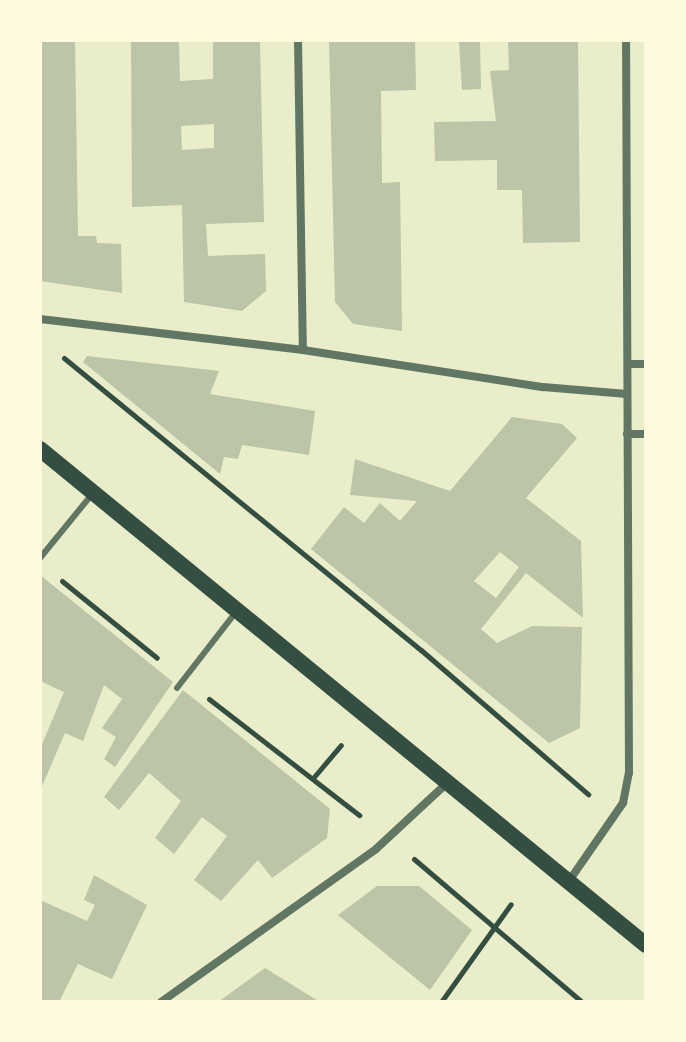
<!DOCTYPE html>
<html>
<head>
<meta charset="utf-8">
<style>
	body { margin:0 }
	#map { position:relative; width:686px; height:1042px; overflow:hidden; background:#e9edc9; font-family:"Open Sans",sans-serif }
	div>[style] { position:absolute }
	.building>* { inset:0; background:#bcc5a7 }
	.path>* { height:5px; margin:-2.5px; padding:0 2.5px; transform-origin:2.5px; border-radius:2.5px; background:#344e41 }
	.service>* { height:6px; margin:-3px; padding:0 3px; transform-origin:3px; border-radius:3px; background:#617663 }
	.minor>* { height:8px; margin:-4px; padding:0 4px; transform-origin:4px; border-radius:4px; background:#617663 }
	.secondary>* { height:16px; margin:-8px; padding:0 8px; transform-origin:8px; border-radius:8px; background:#344e41 }
	span { translate:-50% -50%; white-space:nowrap; text-align:center; line-height:1.15; -webkit-text-stroke:8px #fefae0; paint-order:stroke }
	.frame { position:absolute; inset:0; border:42px solid #fefae0; pointer-events:none }
</style>
</head>
<body>
<div id="map">
	<div class="building">
		<i style="clip-path:polygon(40px 40px,75px 40px,78px 236px,96px 236px,97px 243px,121px 244px,122px 293px,40px 281px)"></i>
		<i style="clip-path:polygon(evenodd,131px 40px,179px 40px,180px 81px,213px 79px,213px 40px,260px 40px,264px 222px,206px 224px,208px 256px,265px 254px,266px 291px,242px 311px,184px 302px,182px 205px,132px 207px,131px 40px,214px 124px,214px 148px,182px 150px,181px 126px,214px 124px)"></i>
		<i style="clip-path:polygon(329px 40px,415px 40px,416px 90px,381px 91px,382px 183px,400px 182px,402px 331px,353px 324px,335px 302px)"></i>
		<i style="clip-path:polygon(480px 40px,481px 89px,462px 90px,459px 42px)"></i>
		<i style="clip-path:polygon(508px 40px,578px 40px,580px 242px,523px 243px,522px 190px,497px 190px,497px 160px,435px 161px,434px 122px,496px 121px,490px 71px,509px 70px)"></i>
		<i style="clip-path:polygon(87px 356px,219px 371px,210px 394px,315px 411px,309px 455px,242px 445px,238px 459px,224px 457px,220px 474px,83px 362px)"></i>
		<i style="clip-path:polygon(evenodd,512px 417px,562px 424px,577px 438px,526px 498px,581px 541px,583px 618px,526px 573px,481px 629px,497px 643px,532px 626px,582px 627px,580px 728px,549px 743px,311px 549px,344px 507px,364px 523px,380px 503px,400px 521px,417px 501px,350px 495px,355px 459px,450px 491px,512px 417px,500px 552px,519px 567px,496px 598px,474px 581px,500px 552px)"></i>
		<i style="clip-path:polygon(40px 575px,173px 682px,115px 767px,104px 759px,116px 737px,102px 728px,122px 699px,104px 685px,83px 741px,65px 733px,40px 791px,40px 749px,64px 692px,40px 681px)"></i>
		<i style="clip-path:polygon(183px 690px,330px 809px,327px 838px,272px 878px,258px 860px,221px 901px,194px 880px,227px 836px,202px 817px,174px 854px,155px 838px,181px 801px,149px 773px,119px 810px,104px 797px)"></i>
		<i style="clip-path:polygon(94px 875px,147px 905px,112px 979px,78px 964px,59px 1002px,40px 1002px,40px 900px,87px 921px,95px 905px,84px 900px)"></i>
		<i style="clip-path:polygon(377px 886px,419px 886px,472px 930px,430px 990px,338px 915px)"></i>
		<i style="clip-path:polygon(265px 968px,320px 1002px,218px 1002px)"></i>
	</div>
	<div class="path">
		<i style="left:64px;top:358px;width:461px;rotate:39.3deg"></i>
		<i style="left:421px;top:650px;width:221px;rotate:40.8deg"></i>
		<i style="left:62px;top:581px;width:122px;rotate:39deg"></i>
		<i style="left:209px;top:699px;width:190px;rotate:37.7deg"></i>
		<i style="left:313px;top:778px;width:43px;rotate:-49.7deg"></i>
		<i style="left:414px;top:859px;width:221px;rotate:40.4deg"></i>
		<i style="left:441px;top:1002px;width:120px;rotate:-54.5deg"></i>
	</div>
	<div class="service">
		<i style="left:40px;top:558px;width:84px;rotate:-50.8deg"></i>
		<i style="left:177px;top:688px;width:96px;rotate:-52.2deg"></i>
	</div>
	<div class="minor">
		<i style="left:298px;top:40px;width:310px;rotate:89.1deg"></i>
		<i style="left:40px;top:319px;width:265px;rotate:6.7deg"></i>
		<i style="left:303px;top:350px;width:243px;rotate:8.8deg"></i>
		<i style="left:543px;top:387px;width:84px;rotate:4.8deg"></i>
		<i style="left:629px;top:364px;width:17px"></i>
		<i style="left:627px;top:434px;width:19px"></i>
		<i style="left:569px;top:881px;width:95px;rotate:-55.3deg"></i>
		<i style="left:623px;top:803px;width:31px;rotate:-79deg"></i>
		<i style="left:629px;top:773px;width:733px;rotate:-90.23deg"></i>
		<i style="left:161px;top:1002px;width:264px;rotate:-35.4deg"></i>
		<i style="left:376px;top:849px;width:97px;rotate:-42.9deg"></i>
	</div>
	<div class="secondary">
		<i style="left:40px;top:449px;width:783px;rotate:39.3deg"></i>
	</div>
	<div class="frame"></div>
</div>
</body>
</html>
